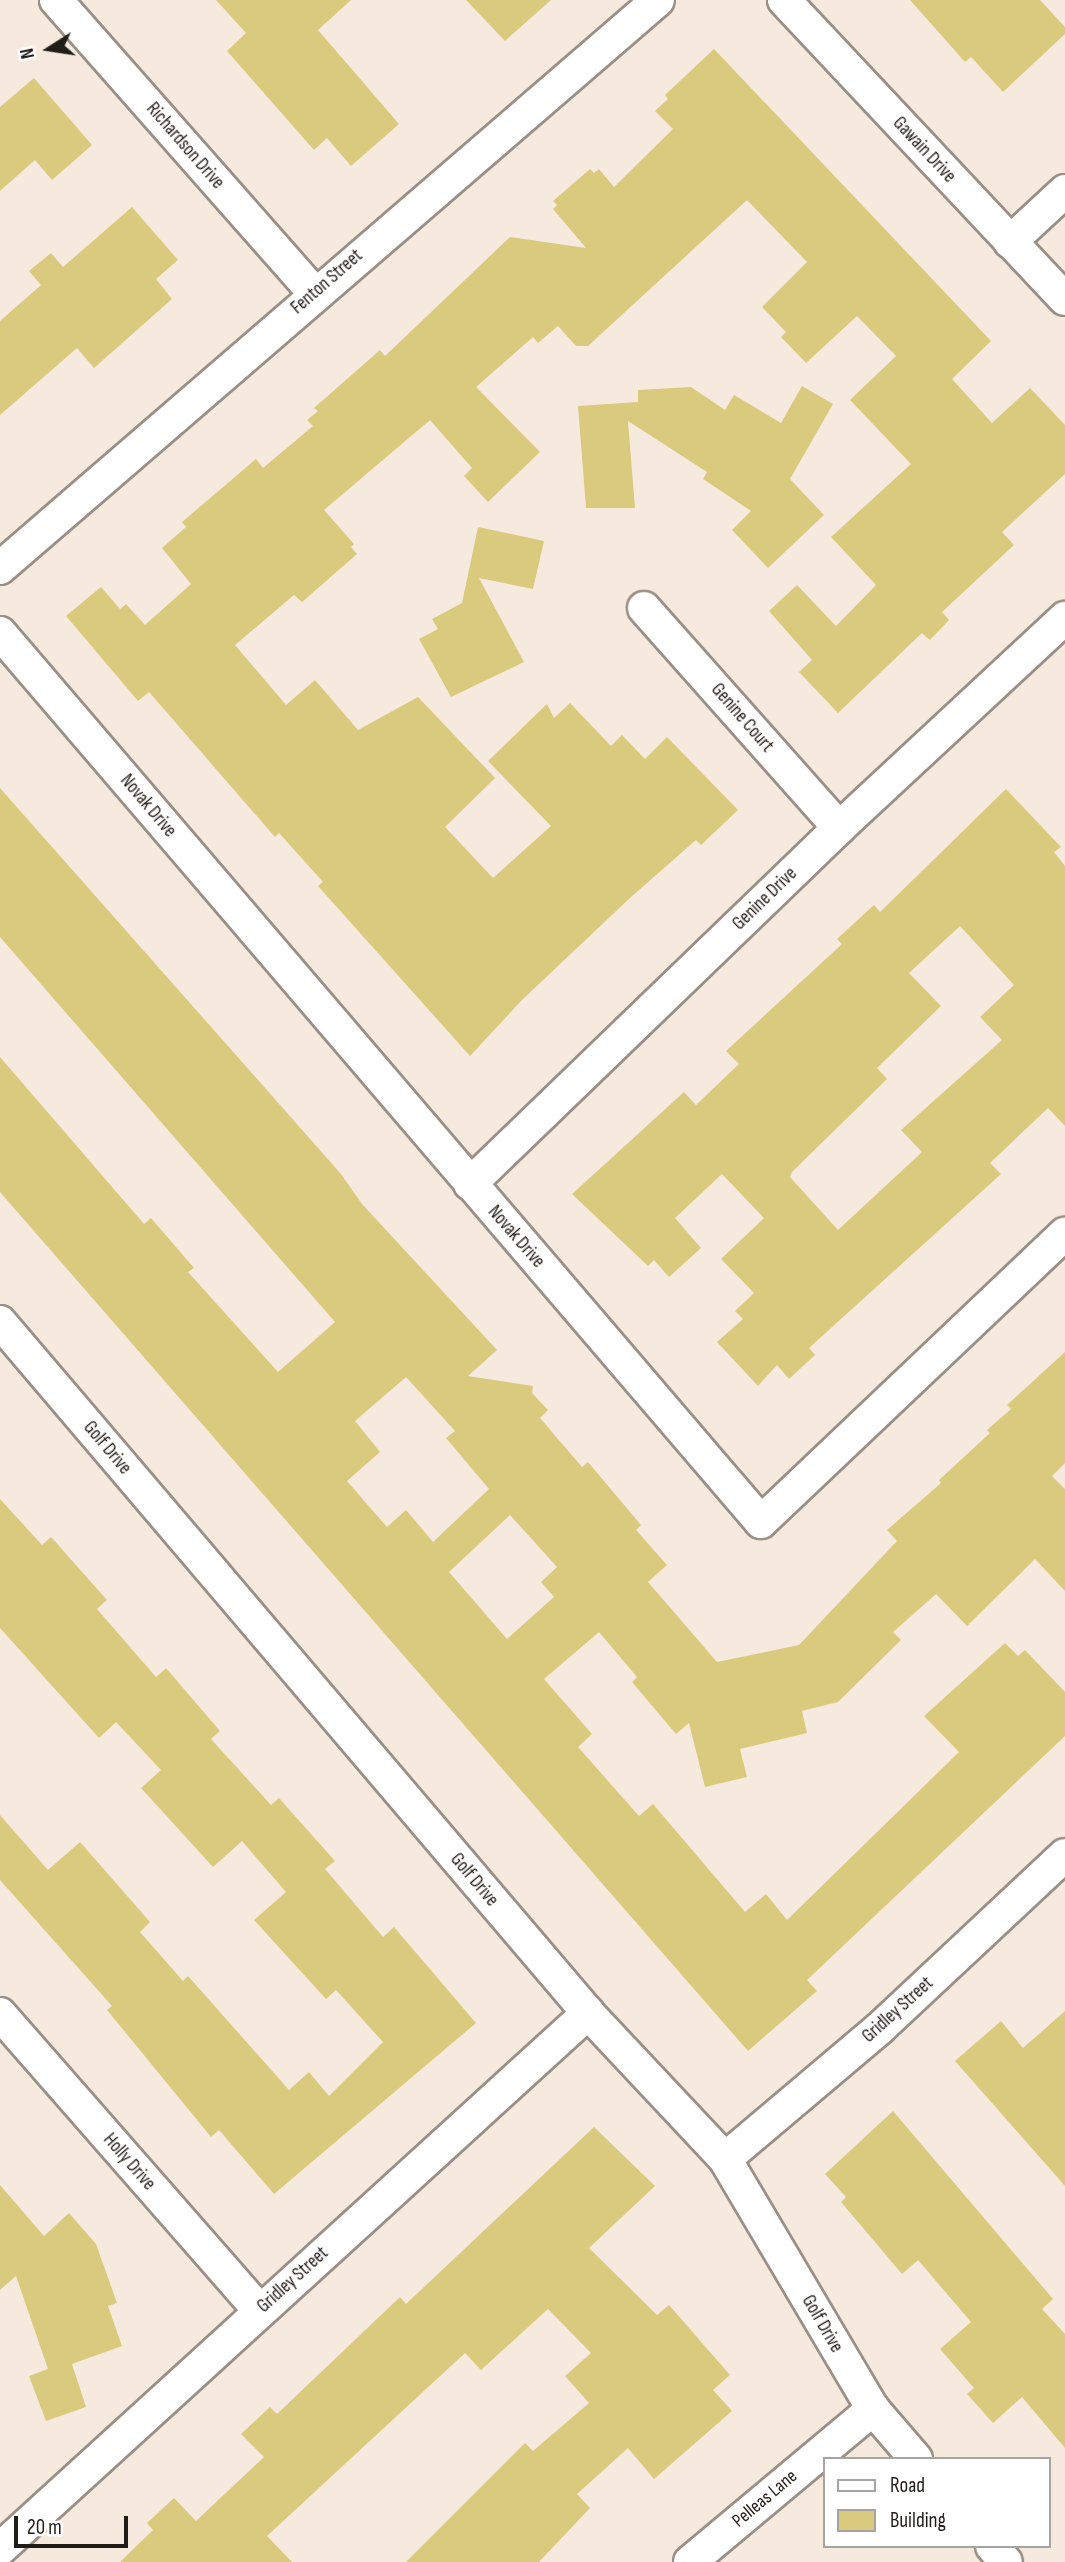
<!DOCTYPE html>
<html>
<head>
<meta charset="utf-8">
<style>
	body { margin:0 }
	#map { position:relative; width:1065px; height:2562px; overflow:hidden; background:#f6eadf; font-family:"Sofia Sans Condensed",sans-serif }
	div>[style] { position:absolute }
	.building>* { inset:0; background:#daca7e }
	.roads { filter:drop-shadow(2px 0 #9a8f85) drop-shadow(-2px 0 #9a8f85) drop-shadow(0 2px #9a8f85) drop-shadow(0 -2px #9a8f85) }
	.street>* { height:32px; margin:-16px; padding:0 16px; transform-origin:16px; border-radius:16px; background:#fff }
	span { translate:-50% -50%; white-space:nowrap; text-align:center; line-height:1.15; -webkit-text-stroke:7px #fff; paint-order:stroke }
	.street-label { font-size:19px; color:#201c18 }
	.legend { position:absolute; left:823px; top:2457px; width:228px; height:91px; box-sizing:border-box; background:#fff; border:2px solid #a6a4a3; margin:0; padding:9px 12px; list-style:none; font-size:21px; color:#201c18 }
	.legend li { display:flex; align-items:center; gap:14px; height:35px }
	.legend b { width:35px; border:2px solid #a6a4a3 }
	.north { position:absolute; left:14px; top:14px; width:70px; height:70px; -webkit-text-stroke:5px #fff; paint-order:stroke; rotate:258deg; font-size:19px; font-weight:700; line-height:28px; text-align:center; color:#201c18 }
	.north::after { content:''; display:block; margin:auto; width:24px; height:32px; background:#201c18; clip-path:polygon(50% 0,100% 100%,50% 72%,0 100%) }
	.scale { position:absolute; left:14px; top:2516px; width:114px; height:32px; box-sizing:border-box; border:4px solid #201c18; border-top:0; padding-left:9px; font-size:21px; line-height:24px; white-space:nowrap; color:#201c18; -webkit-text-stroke:5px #fff; paint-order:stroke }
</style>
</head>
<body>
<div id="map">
	<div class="building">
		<i style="clip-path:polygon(216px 0,351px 0,318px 30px,399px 124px,351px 166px,327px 138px,314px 150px,227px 51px,246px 33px)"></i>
		<i style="clip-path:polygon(466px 0,551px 0,505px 41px)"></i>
		<i style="clip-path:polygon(910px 0,1040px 0,1065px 27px,1065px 34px,1003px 92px,971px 57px,965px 62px)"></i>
		<i style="clip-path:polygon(714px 49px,991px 341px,952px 379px,992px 423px,1030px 388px,1065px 425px,1065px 474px,1002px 532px,1014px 545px,942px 612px,949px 620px,930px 640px,922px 633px,838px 713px,799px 672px,812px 660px,769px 611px,797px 585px,836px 626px,876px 585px,831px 537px,911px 464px,850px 400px,896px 356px,857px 316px,806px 363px,781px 337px,786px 332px,762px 307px,807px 262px,747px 200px,588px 346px,576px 346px,558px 326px,538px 343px,533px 337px,476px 387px,540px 452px,488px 502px,464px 476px,472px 468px,430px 420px,324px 510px,354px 544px,351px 547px,357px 554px,302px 602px,294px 595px,235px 645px,286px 705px,315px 680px,358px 730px,418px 697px,495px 778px,445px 827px,493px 878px,551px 826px,488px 761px,547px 704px,554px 718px,570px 703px,611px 746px,622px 735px,645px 759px,667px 737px,738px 810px,701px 845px,696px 840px,631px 897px,522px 1000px,470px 1056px,318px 886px,323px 882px,279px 833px,275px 837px,149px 692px,138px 701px,66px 616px,101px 587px,120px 609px,126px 604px,145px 625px,191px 584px,162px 548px,186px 527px,182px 522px,256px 459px,263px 468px,313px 426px,307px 420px,318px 411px,314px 408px,380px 350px,385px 356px,510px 237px,586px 248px,553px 209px,557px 205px,553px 201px,590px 169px,594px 173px,599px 169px,614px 187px,673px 129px,655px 111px,668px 99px,665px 95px)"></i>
		<i style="clip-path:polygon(34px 78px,92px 145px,52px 180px,35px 160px,0 191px,0 107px)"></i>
		<i style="clip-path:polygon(132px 207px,178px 260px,156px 279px,172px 299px,94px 368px,77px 348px,0 415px,0 321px,41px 285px,29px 271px,51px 253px,63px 267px)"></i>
		<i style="clip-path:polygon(802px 386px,833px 404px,790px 479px,824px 515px,768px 568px,732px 530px,751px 511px,703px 479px,707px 472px,628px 421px,635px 508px,586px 508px,578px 406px,638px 402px,638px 390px,691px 387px,725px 410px,734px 395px,781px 423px)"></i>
		<i style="clip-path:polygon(478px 527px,544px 541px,533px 589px,479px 578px,524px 662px,451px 697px,419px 639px,438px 629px,432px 619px,462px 603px)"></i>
		<i style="clip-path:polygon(evenodd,0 788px,341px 1174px,362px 1204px,497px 1350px,468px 1376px,533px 1386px,532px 1393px,548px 1410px,540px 1418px,582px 1467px,588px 1462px,641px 1525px,636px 1530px,667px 1565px,648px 1582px,717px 1662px,799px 1645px,897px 1541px,887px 1530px,941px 1483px,939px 1480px,990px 1433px,987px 1430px,1011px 1409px,1007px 1405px,1065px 1352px,1065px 1463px,1052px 1476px,1065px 1489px,1065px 1591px,1035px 1559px,967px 1626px,936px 1594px,893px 1632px,901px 1640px,838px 1702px,802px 1711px,807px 1733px,740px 1749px,747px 1777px,705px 1787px,689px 1723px,676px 1734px,632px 1682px,637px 1677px,599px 1632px,544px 1679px,592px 1734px,578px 1747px,639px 1816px,653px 1804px,745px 1912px,766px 1894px,787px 1920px,959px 1752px,924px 1716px,1005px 1643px,1018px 1656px,1025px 1650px,1065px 1692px,1065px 1736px,807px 1980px,817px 1991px,748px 2051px,0 1192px,0 1057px,144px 1224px,151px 1218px,194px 1268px,188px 1272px,278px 1372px,335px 1322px,0 937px,0 788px,406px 1377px,455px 1431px,446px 1438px,489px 1489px,433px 1542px,406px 1510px,387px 1527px,347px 1481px,380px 1452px,355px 1421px,406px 1377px,0 788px,510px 1515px,557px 1567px,541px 1582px,554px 1597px,507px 1639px,449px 1572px,510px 1515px)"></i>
		<i style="clip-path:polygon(evenodd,1006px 789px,1061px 847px,1054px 852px,1065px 866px,1065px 1126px,1048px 1108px,990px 1163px,1001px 1174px,809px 1348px,815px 1355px,789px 1379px,777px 1365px,758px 1386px,717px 1342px,743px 1319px,735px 1311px,754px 1293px,721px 1259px,764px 1218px,722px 1174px,675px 1218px,701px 1248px,669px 1277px,654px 1260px,648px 1266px,572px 1194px,684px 1092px,696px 1105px,739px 1064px,726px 1051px,842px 944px,837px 939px,874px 905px,880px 912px,1006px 789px,960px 926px,1014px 985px,980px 1017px,1002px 1040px,901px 1130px,922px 1152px,838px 1230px,790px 1177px,792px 1172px,887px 1079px,877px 1068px,941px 1006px,909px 973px,960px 926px)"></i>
		<i style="clip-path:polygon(0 1499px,42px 1545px,51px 1537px,107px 1600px,97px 1609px,156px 1677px,166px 1668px,220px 1731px,211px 1739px,271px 1805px,279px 1798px,335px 1861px,325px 1869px,383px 1937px,394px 1927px,476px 2023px,274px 2194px,219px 2130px,211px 2137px,107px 2010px,112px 2006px,0 1880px,0 1815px,48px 1870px,80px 1842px,150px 1922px,140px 1932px,183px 1981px,188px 1976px,289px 2090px,309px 2072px,329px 2096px,383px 2042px,336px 1990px,326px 1999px,254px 1920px,286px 1892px,242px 1841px,213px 1867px,141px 1788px,161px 1770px,116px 1722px,99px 1738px,0 1628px)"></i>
		<i style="clip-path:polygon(1065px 2011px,1065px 2186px,955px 2061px,1001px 2021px,1023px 2048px)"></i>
		<i style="clip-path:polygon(893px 2111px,1053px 2299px,1042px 2309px,1065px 2334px,1065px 2448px,1022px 2397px,993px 2423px,967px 2394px,974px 2388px,940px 2349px,971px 2322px,918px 2260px,902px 2274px,841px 2202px,846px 2197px,825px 2174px)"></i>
		<i style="clip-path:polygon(594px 2127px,655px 2186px,589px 2248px,657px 2315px,669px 2305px,730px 2375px,713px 2390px,732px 2411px,654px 2479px,628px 2448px,577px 2494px,590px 2508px,539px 2562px,406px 2562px,525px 2443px,533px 2451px,589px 2403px,565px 2376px,591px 2353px,548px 2309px,481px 2370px,465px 2353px,267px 2536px,292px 2562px,120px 2562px,153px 2530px,147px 2523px,174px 2498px,196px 2521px,264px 2457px,241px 2434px,270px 2407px,277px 2414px,400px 2297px,406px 2304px)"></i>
		<i style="clip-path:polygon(0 2185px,44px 2236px,69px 2213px,96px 2244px,117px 2303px,108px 2306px,122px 2346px,72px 2364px,86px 2407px,46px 2421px,29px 2376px,48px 2369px,16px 2276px,0 2290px)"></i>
	</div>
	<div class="roads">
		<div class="street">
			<i style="left:56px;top:0;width:390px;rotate:48.6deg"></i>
			<i style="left:784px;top:0;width:410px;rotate:46.8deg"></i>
			<i style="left:1010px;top:242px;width:75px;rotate:-42.8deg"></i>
			<i style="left:0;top:568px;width:869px;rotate:-40.8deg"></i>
			<i style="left:644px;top:608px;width:294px;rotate:48.4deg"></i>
			<i style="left:0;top:633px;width:1170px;rotate:49.44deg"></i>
			<i style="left:761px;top:1522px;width:419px;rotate:-43.5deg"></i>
			<i style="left:470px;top:1184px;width:513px;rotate:-43.97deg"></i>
			<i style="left:839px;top:828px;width:309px;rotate:-42.9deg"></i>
			<i style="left:0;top:1322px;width:907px;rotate:49.6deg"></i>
			<i style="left:588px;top:2013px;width:200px;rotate:46.8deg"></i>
			<i style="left:725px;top:2159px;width:291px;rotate:59.4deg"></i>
			<i style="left:873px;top:2409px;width:66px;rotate:49.3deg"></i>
			<i style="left:0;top:2014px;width:393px;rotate:48.8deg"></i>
			<i style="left:725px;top:2159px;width:203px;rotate:-40.2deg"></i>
			<i style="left:880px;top:2028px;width:253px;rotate:-43.1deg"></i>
			<i style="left:992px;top:2546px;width:21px;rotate:49deg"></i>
			<i style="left:0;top:2549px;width:796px;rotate:-42.35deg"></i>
			<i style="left:690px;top:2562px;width:239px;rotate:-39.9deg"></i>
		</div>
	</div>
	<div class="street-label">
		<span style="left:185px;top:146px;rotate:49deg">Richardson Drive</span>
		<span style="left:924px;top:150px;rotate:47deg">Gawain Drive</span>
		<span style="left:327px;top:282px;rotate:-41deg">Fenton Street</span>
		<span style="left:742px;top:718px;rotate:49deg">Genine Court</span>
		<span style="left:148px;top:806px;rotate:50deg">Novak Drive</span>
		<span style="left:765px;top:899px;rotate:-44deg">Genine Drive</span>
		<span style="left:516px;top:1237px;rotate:49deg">Novak Drive</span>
		<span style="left:107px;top:1448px;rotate:50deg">Golf Drive</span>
		<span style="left:474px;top:1880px;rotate:50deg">Golf Drive</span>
		<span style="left:898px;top:2010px;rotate:-42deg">Gridley Street</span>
		<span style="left:129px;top:2162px;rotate:49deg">Holly Drive</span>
		<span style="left:293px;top:2280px;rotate:-42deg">Gridley Street</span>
		<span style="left:822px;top:2324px;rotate:60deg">Golf Drive</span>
		<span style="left:765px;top:2499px;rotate:-40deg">Pelleas Lane</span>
	</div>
	<ul class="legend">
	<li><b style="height:9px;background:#fff"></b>Road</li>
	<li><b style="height:19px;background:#daca7e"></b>Building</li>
	</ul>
	<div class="north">N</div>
	<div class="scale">20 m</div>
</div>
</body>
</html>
